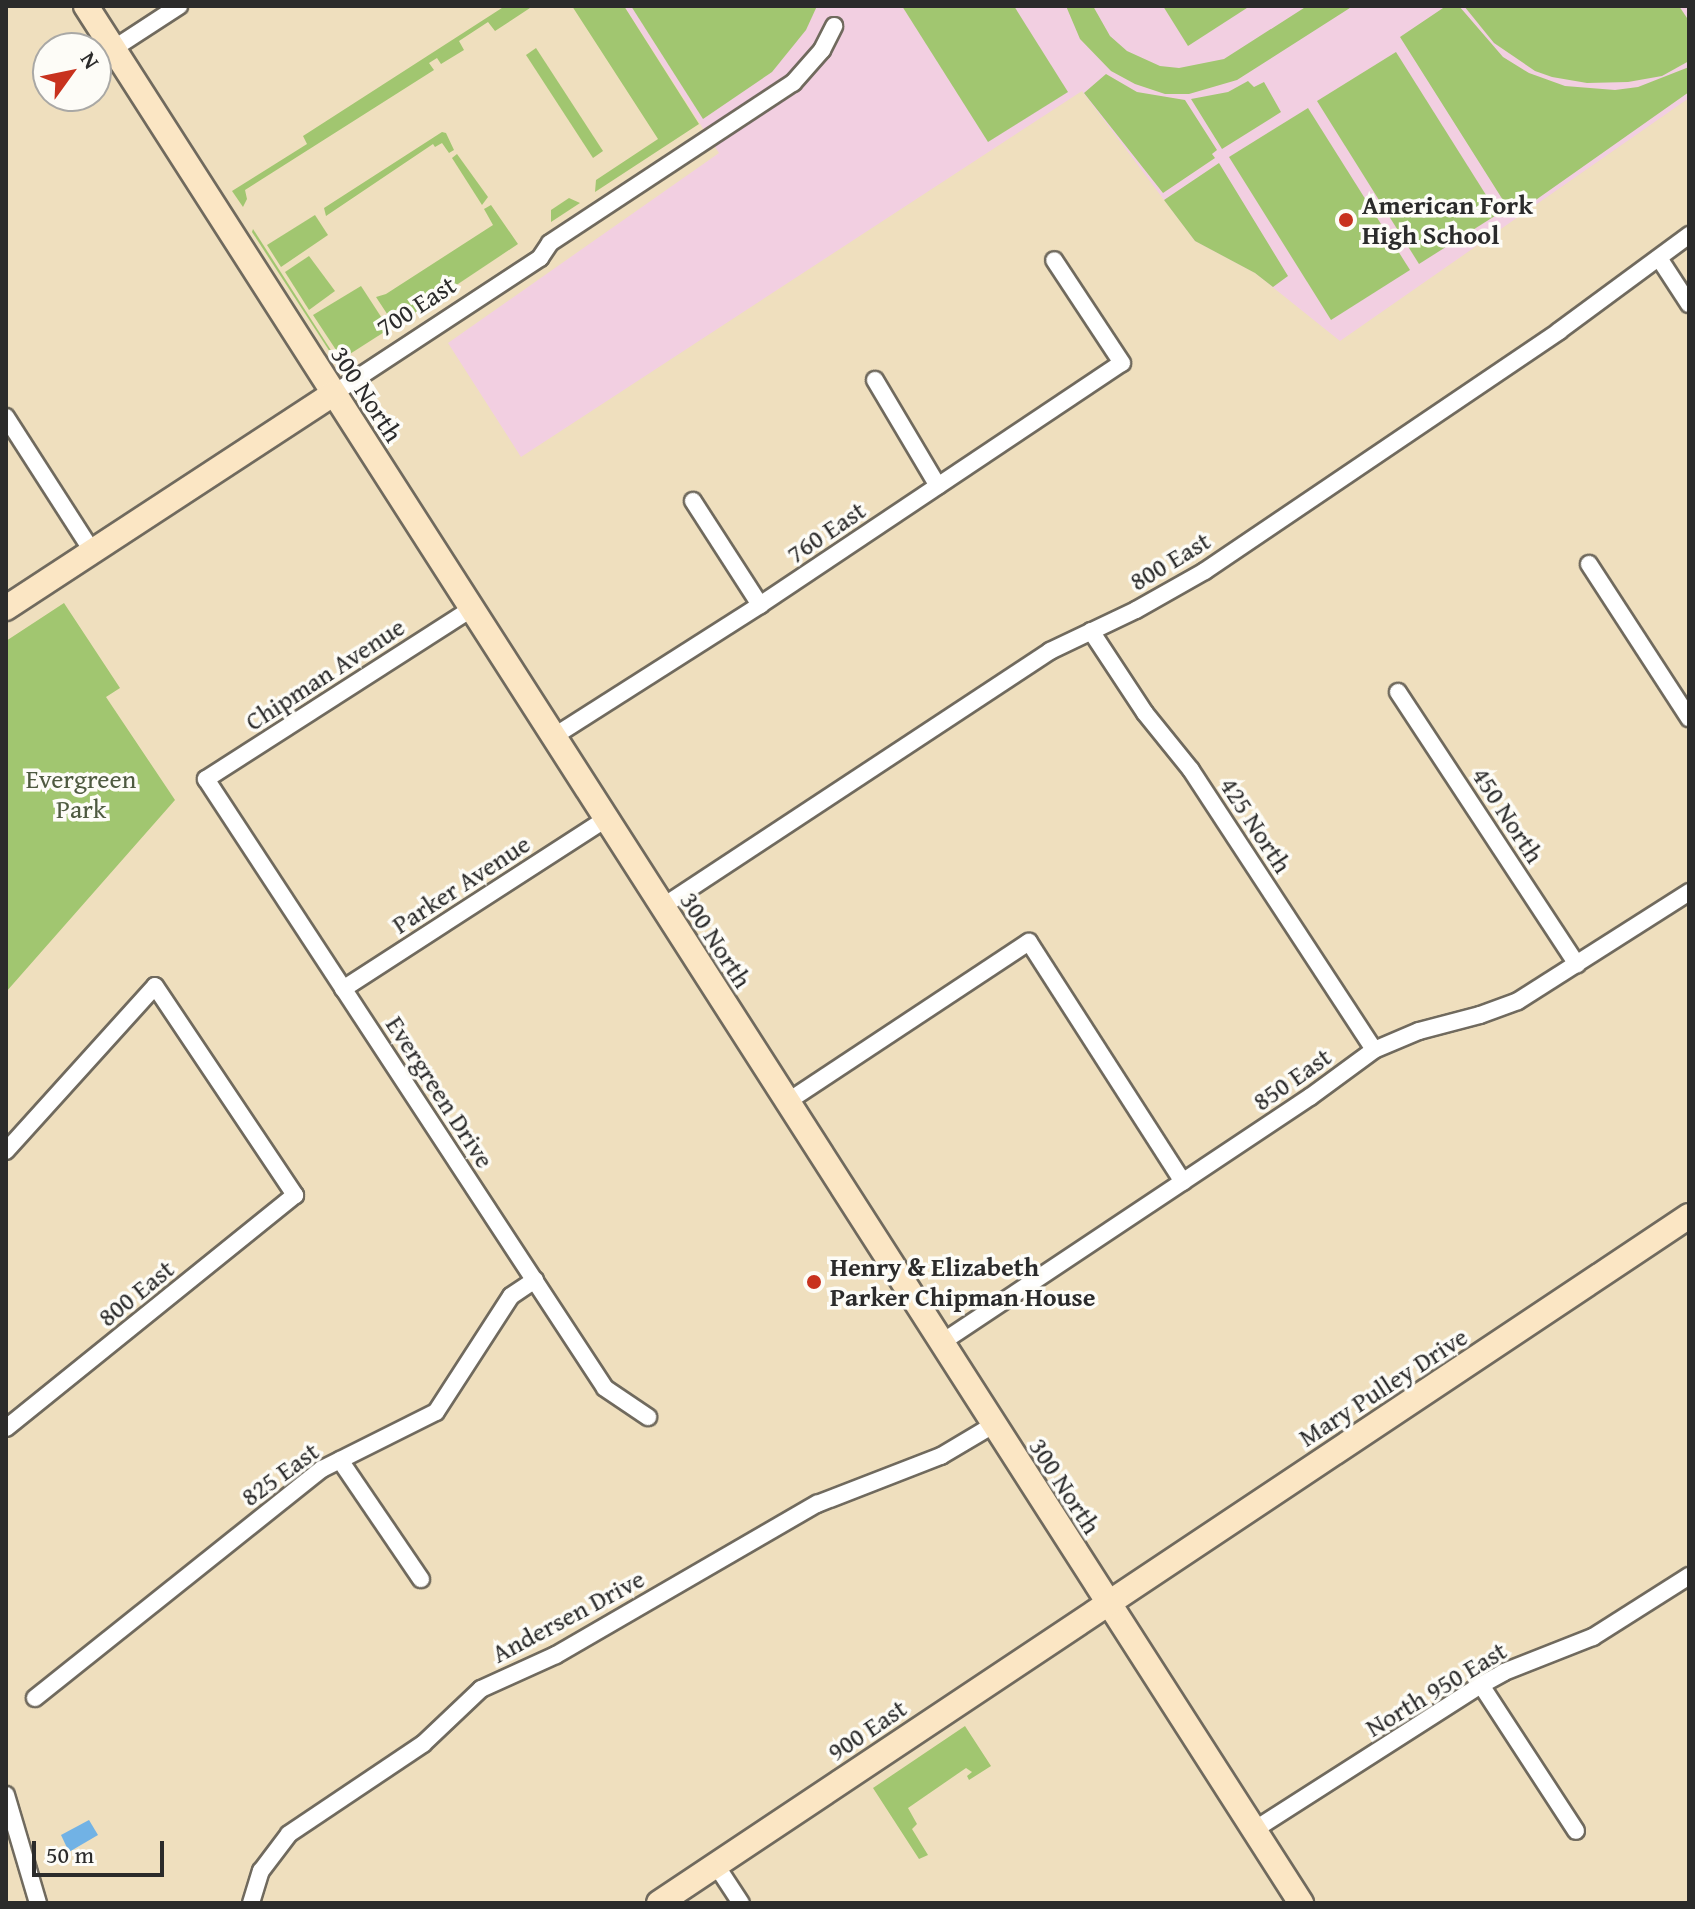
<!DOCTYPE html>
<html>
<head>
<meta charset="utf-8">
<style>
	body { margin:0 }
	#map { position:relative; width:1695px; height:1909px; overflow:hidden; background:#efdfbe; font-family:"Gentium Book Plus",serif }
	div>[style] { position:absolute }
	.built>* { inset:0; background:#f2cfe1 }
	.green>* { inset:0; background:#a1c670 }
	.water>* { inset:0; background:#71b2e5 }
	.roads { filter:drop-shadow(2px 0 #706a5e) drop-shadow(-2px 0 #706a5e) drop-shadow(0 2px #706a5e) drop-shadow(0 -2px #706a5e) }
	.street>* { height:16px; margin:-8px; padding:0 8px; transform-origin:8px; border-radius:8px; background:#fff }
	.secondary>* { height:24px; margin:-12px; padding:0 12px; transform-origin:12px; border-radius:12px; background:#fbe6c4 }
	.dots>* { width:22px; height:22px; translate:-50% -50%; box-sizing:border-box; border:4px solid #fdfcf7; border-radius:50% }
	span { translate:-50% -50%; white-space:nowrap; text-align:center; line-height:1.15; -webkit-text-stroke:7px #fdfcf7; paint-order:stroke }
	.poi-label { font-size:26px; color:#2b2b2b; font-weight:700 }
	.left { translate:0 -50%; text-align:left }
	.street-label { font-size:26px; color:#2b2b2b }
	.park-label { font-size:26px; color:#4e5a40 }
	.frame { position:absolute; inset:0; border:8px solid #2b2b2b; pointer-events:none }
	.north { position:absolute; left:32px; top:32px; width:80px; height:80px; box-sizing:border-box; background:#fdfcf7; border:2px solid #a9a8a5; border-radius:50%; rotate:57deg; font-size:22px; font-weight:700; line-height:32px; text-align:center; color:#2b2b2b }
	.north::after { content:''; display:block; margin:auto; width:28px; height:36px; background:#c8321e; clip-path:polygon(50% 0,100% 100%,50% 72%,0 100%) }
	.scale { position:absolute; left:32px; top:1841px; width:132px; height:36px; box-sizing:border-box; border:4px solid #2b2b2b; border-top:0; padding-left:10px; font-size:24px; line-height:28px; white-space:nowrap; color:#2b2b2b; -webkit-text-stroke:6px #fdfcf7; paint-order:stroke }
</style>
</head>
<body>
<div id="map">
	<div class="built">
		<i style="clip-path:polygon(624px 6px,1689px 6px,1689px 98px,1340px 341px,1255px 273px,1195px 241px,1082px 91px,521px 457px,448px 343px,719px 153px)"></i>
	</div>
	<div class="green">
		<i style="clip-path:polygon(505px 6px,533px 6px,495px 31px,488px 22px,459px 41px,464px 50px,441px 64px,437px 58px,429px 63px,434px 70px,245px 190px,247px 199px,243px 207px,232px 191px,307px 144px,303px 136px)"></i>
		<i style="clip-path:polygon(572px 6px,624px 6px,699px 124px,595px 192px,596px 180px,658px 139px)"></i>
		<i style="clip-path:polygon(631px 6px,817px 6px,806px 30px,772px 72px,703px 119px)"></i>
		<i style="clip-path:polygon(902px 6px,1014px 6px,1068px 92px,988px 142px)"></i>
		<i style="clip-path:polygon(1066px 6px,1093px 6px,1110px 36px,1127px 51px,1160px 66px,1179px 68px,1224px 59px,1307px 6px,1353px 6px,1237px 80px,1189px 94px,1165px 94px,1135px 84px,1111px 71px,1080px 39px)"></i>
		<i style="clip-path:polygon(1163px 6px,1250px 6px,1188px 46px)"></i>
		<i style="clip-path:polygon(1446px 6px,1459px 6px,1503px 57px,1529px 73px,1565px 86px,1615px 90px,1638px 87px,1689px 67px,1689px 92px,1513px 216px,1400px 37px)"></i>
		<i style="clip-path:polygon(1464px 6px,1679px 6px,1689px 21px,1689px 61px,1662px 76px,1628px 82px,1587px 83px,1552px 77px,1535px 71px,1494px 43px)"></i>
		<i style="clip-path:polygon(536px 48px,603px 151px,593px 158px,526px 55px)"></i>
		<i style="clip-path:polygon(1396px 52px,1498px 214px,1419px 264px,1317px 101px)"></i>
		<i style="clip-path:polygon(1106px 74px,1137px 92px,1185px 100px,1217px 150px,1212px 154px,1215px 158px,1163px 193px,1084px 93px)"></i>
		<i style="clip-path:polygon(1248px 81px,1254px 87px,1264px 82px,1281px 112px,1222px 149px,1191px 99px,1228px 92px)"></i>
		<i style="clip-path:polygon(1308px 108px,1410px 270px,1331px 320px,1229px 157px)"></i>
		<i style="clip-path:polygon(442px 132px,446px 133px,454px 150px,449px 153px,442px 143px,435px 147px,433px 144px,326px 216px,324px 208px)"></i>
		<i style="clip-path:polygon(457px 154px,488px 197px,482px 205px,452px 158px)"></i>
		<i style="clip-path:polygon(1219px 163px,1288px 276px,1273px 287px,1255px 273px,1195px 241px,1164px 200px)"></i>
		<i style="clip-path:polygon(569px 198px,580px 203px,551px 222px,551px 210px)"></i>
		<i style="clip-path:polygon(491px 205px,518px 244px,395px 326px,376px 297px,386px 294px,493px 225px,484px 209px)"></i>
		<i style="clip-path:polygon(315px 215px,328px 235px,281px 267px,267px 245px)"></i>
		<i style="clip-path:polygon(253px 229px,334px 355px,334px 358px,252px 232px)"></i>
		<i style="clip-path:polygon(309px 256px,335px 291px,309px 310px,285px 272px)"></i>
		<i style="clip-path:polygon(361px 286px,389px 329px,342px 359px,313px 315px)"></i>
		<i style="clip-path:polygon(64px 603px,120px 688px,106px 697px,175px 800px,6px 992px,6px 641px)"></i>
		<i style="clip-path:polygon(965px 1726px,991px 1766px,969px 1780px,967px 1776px,972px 1772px,966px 1768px,908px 1808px,917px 1824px,912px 1829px,928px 1855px,919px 1859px,873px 1788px)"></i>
	</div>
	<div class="water">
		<i style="clip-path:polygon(89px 1820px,98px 1835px,69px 1852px,61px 1835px)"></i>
	</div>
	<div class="roads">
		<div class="street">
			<i style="left:113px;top:49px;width:79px;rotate:-33.1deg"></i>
			<i style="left:1659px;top:258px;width:55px;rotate:56.9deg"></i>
			<i style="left:875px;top:380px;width:123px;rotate:59.3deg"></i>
			<i style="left:333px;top:394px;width:248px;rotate:-33.3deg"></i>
			<i style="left:540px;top:258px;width:18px;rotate:-56deg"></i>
			<i style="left:550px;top:243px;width:291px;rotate:-33.4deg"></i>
			<i style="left:793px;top:83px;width:44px;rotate:-48.7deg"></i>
			<i style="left:822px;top:50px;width:27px;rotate:-63deg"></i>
			<i style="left:6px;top:417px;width:159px;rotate:57.3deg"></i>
			<i style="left:693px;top:501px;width:124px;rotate:57.2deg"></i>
			<i style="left:1589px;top:564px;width:184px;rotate:57deg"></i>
			<i style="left:471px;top:609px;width:315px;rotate:147.3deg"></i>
			<i style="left:206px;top:779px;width:728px;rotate:56.77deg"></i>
			<i style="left:605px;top:1388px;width:52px;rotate:34deg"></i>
			<i style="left:1091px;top:631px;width:98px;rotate:56.6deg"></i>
			<i style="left:1145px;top:713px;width:73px;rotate:51.1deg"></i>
			<i style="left:1191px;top:770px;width:334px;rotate:56.8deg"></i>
			<i style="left:1398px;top:692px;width:326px;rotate:56.7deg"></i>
			<i style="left:553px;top:737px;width:246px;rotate:-32.5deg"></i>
			<i style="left:760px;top:605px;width:435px;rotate:-33.8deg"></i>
			<i style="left:1122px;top:363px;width:123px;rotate:-123.4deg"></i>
			<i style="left:662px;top:907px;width:465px;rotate:-33.4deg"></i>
			<i style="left:1050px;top:651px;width:95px;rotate:-25.5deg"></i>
			<i style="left:1136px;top:610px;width:79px;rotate:-29.5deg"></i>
			<i style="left:1205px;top:571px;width:428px;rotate:-34.1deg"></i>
			<i style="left:1559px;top:331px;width:162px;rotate:-36.4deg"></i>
			<i style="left:343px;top:989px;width:313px;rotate:-32.9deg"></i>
			<i style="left:787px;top:1102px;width:290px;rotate:-33.5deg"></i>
			<i style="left:1029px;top:942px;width:285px;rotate:57.3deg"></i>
			<i style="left:6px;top:1151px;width:222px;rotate:-47.9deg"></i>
			<i style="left:155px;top:986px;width:252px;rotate:56.2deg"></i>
			<i style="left:295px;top:1195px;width:371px;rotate:141.1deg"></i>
			<i style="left:941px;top:1343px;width:443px;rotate:-33.7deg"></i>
			<i style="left:1310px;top:1097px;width:79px;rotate:-36.3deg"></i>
			<i style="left:1374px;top:1050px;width:49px;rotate:-22.9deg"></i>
			<i style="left:1419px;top:1031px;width:63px;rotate:-14.7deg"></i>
			<i style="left:1480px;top:1015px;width:40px;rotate:-20.2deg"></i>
			<i style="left:1518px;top:1001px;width:203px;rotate:-32.5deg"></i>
			<i style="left:340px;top:1460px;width:144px;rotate:55.8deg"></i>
			<i style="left:1481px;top:1685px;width:174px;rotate:56.9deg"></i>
			<i style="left:35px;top:1698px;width:367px;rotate:-38.6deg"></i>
			<i style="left:322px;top:1469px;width:127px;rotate:-26.6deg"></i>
			<i style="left:436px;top:1412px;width:138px;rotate:-57.1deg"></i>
			<i style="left:511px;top:1296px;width:29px;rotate:-34deg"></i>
			<i style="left:6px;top:1795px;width:113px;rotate:73.5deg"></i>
			<i style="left:1254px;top:1830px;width:269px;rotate:-32.6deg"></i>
			<i style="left:1481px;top:1685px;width:26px;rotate:-29deg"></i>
			<i style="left:1504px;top:1672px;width:96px;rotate:-21.5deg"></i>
			<i style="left:1593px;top:1637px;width:114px;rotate:-32.4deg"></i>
			<i style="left:716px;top:1865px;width:45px;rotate:56.7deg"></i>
			<i style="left:251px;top:1903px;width:34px;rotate:-73deg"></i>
			<i style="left:261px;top:1871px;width:46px;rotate:-52.9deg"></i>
			<i style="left:289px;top:1834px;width:161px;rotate:-33.9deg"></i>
			<i style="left:423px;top:1744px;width:80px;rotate:-43.5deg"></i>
			<i style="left:481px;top:1689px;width:82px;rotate:-24.4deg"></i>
			<i style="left:556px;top:1655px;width:302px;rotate:-30.1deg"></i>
			<i style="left:817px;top:1504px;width:133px;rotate:-21.2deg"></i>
			<i style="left:941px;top:1456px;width:61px;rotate:-30.8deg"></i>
		</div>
		<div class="secondary">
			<i style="left:86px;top:6px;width:2253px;rotate:57.36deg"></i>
			<i style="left:6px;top:608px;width:391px;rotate:-33.2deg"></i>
			<i style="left:659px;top:1903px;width:1238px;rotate:-33.7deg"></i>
		</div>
	</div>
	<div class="dots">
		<i style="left:1346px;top:220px;background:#c8321e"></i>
		<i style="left:814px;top:1282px;background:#c8321e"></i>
	</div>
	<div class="poi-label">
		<span class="left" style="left:1362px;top:220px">American Fork<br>High School</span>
		<span class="left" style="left:830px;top:1282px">Henry &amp; Elizabeth<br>Parker Chipman House</span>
	</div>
	<div class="street-label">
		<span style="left:416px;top:306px;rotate:-33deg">700 East</span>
		<span style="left:367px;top:394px;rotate:57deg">300 North</span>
		<span style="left:826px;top:532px;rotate:-34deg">760 East</span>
		<span style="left:1170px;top:561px;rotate:-31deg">800 East</span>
		<span style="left:325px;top:674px;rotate:-33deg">Chipman Avenue</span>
		<span style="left:1508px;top:815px;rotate:57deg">450 North</span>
		<span style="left:1256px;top:825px;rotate:57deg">425 North</span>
		<span style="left:461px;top:884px;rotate:-33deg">Parker Avenue</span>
		<span style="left:716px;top:940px;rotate:57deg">300 North</span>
		<span style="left:1292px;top:1079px;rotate:-35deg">850 East</span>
		<span style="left:440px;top:1092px;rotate:57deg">Evergreen Drive</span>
		<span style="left:136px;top:1293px;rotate:-39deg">800 East</span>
		<span style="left:1383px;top:1387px;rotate:-33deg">Mary Pulley Drive</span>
		<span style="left:280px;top:1474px;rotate:-36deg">825 East</span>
		<span style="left:1065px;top:1486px;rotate:57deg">300 North</span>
		<span style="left:568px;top:1616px;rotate:-28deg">Andersen Drive</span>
		<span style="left:1436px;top:1689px;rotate:-31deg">North 950 East</span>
		<span style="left:867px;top:1730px;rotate:-34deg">900 East</span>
	</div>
	<div class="park-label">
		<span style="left:81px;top:794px">Evergreen<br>Park</span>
	</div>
	<div class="frame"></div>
	<div class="north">N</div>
	<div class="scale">50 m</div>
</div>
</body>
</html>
